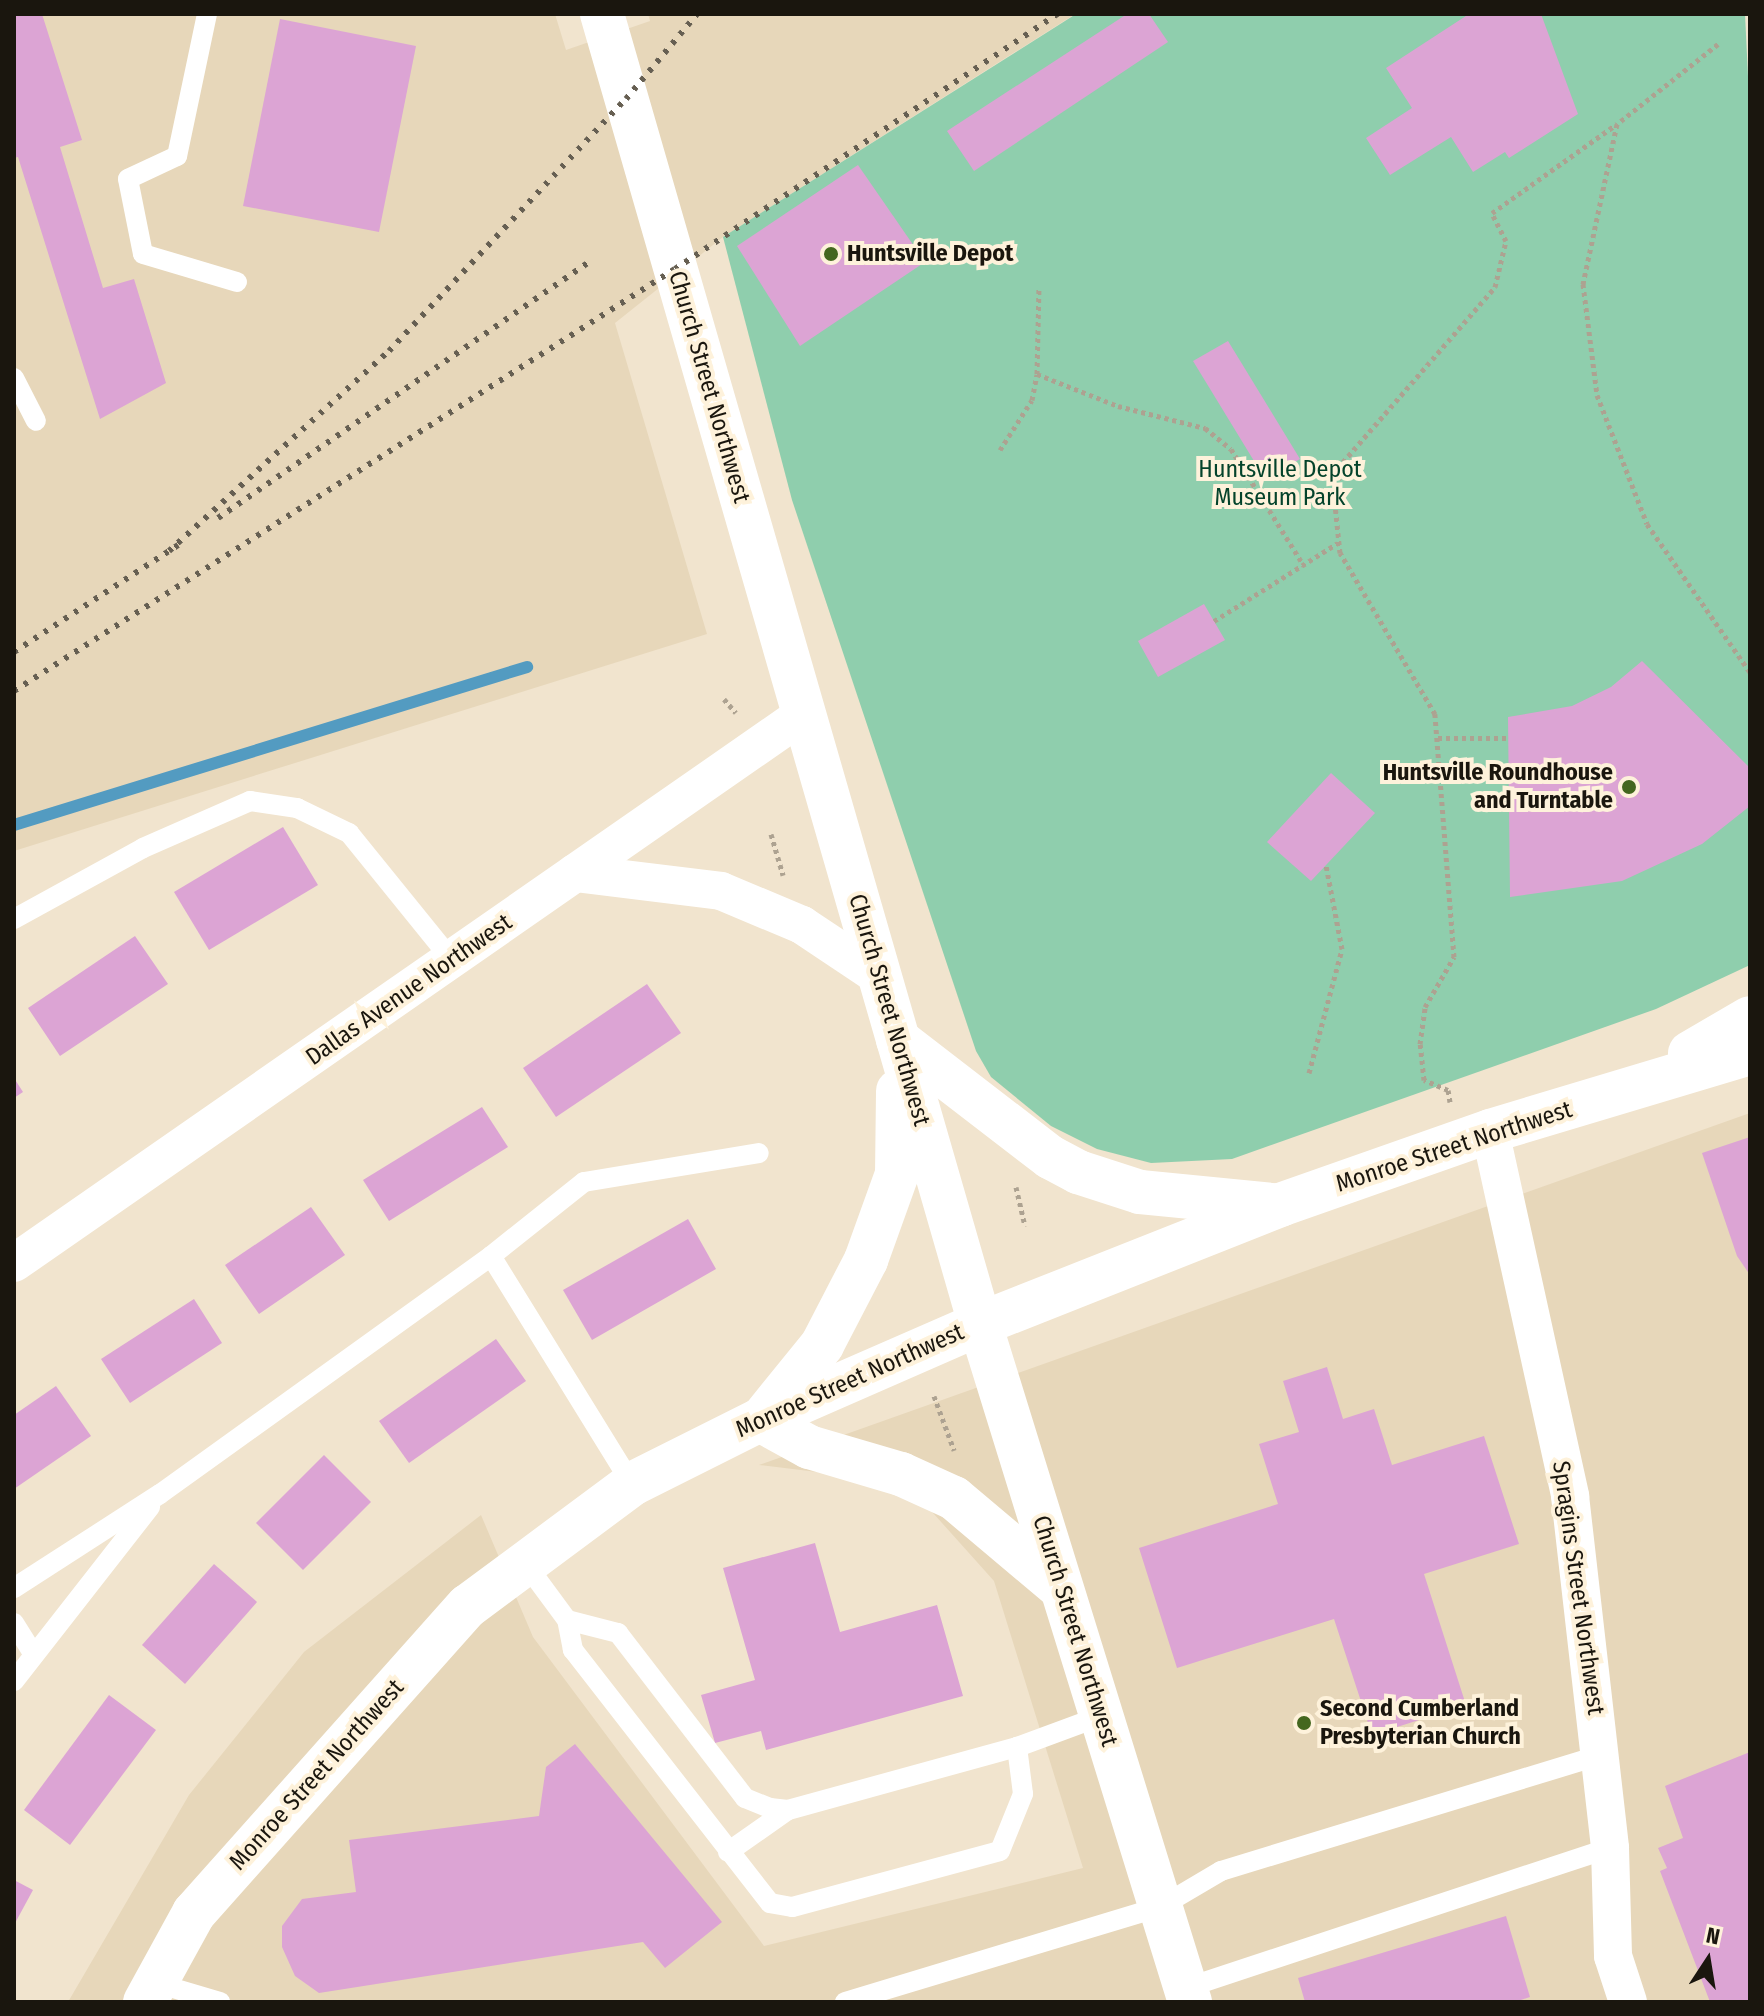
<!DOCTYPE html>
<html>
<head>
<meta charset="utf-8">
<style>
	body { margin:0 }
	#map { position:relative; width:1764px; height:2016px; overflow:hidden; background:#f1e4ce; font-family:"Fira Sans Condensed",sans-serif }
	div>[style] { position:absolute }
	.built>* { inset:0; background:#e7d7ba }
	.green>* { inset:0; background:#8fcead }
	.stream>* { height:12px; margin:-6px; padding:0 6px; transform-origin:6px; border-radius:6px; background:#539bc1 }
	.building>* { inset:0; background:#dca4d4 }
	.path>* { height:5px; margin-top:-2.5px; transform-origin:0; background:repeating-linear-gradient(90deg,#ada291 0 4px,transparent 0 8px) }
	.lane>* { height:20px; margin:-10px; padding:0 10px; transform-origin:10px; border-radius:10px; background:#fff }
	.street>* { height:38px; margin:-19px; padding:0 19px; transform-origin:19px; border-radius:19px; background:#fff }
	.secondary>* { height:44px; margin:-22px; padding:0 22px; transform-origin:22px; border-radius:22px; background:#fff }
	.rail>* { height:6px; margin-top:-3px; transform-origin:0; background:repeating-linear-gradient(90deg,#665f52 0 4px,transparent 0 12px) }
	.dots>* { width:22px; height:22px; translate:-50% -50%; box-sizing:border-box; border:4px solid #fef2db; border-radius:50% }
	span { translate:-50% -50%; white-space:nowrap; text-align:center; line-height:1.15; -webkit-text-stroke:8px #fef2db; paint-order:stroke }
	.poi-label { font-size:24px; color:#1a160e; font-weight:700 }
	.left { translate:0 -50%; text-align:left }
	.right { translate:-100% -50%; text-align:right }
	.street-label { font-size:24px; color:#1a160e }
	.park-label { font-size:24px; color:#04432b }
	.frame { position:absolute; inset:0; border:16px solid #1a160e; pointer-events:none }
	.north { position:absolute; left:1668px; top:1920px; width:80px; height:80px; -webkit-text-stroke:6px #fef2db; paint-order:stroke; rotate:12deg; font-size:22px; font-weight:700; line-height:32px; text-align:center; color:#1a160e }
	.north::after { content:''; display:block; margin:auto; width:28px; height:36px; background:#1a160e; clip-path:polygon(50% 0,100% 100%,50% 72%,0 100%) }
</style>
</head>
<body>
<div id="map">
	<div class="built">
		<i style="clip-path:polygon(14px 14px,555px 14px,566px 50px,650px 21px,648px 14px,1075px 14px,723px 237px,615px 323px,707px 634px,14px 851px)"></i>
		<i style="clip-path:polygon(1750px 1113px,1750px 2002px,68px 2002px,189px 1795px,304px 1652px,481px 1515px,533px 1637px,764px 1946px,1083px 1868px,994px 1581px,925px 1504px,850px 1476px,759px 1465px)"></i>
	</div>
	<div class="green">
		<i style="clip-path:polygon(1076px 14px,1745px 14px,1750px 118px,1750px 965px,1656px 1009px,1232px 1159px,1151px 1163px,1097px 1149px,1051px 1126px,991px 1077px,976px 1051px,792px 500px,723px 237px)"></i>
	</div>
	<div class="stream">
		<i style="left:14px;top:825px;width:537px;rotate:-17.12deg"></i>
	</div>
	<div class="building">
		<i style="clip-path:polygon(14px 14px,42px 14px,82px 140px,60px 147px,103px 288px,134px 279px,166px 383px,100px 419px,18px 157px,14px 158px)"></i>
		<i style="clip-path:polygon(1127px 14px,1149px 14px,1168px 42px,974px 171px,947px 131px)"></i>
		<i style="clip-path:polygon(1469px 14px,1541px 14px,1578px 114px,1509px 158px,1505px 152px,1473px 172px,1451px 137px,1390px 175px,1366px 138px,1412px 108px,1386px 68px)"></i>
		<i style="clip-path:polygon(280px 19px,416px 46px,379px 232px,243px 206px)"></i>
		<i style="clip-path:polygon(858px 165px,925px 262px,800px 346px,737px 246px)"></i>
		<i style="clip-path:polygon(1228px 341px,1300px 459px,1265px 479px,1193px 361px)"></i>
		<i style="clip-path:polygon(1204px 604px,1225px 640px,1158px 677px,1138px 641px)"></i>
		<i style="clip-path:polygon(1642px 661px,1750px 768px,1750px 806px,1702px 844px,1622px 881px,1510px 897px,1508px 717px,1572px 706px,1611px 687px)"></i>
		<i style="clip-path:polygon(1331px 773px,1375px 813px,1311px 881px,1267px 842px)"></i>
		<i style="clip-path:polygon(283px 827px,318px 885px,209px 950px,174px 892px)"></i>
		<i style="clip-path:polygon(135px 936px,168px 984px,60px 1056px,28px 1008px)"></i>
		<i style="clip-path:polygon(647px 984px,681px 1033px,556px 1117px,523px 1068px)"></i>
		<i style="clip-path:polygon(14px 1078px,23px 1092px,14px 1098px)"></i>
		<i style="clip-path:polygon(482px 1107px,508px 1147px,389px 1221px,363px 1180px)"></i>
		<i style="clip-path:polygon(1750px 1137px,1750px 1275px,1737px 1256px,1702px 1153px)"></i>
		<i style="clip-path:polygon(311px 1207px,345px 1255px,259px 1314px,225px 1265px)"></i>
		<i style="clip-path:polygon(688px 1219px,716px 1269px,592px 1340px,563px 1290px)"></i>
		<i style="clip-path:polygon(194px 1299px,222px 1343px,130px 1403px,101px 1359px)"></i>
		<i style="clip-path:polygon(496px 1339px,526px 1381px,409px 1463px,379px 1421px)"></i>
		<i style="clip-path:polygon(1327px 1367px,1343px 1419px,1374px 1409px,1392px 1465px,1484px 1436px,1519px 1544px,1424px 1574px,1466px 1705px,1372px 1735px,1334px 1619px,1177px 1668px,1139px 1548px,1278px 1504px,1259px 1444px,1299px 1432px,1283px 1381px)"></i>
		<i style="clip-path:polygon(56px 1386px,91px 1436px,14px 1489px,14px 1415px)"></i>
		<i style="clip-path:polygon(324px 1455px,371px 1502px,303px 1570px,256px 1523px)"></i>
		<i style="clip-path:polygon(815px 1543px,840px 1632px,937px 1605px,963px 1696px,766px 1750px,761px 1731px,715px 1743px,701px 1695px,755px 1680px,723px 1568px)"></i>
		<i style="clip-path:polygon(214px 1564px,257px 1602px,185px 1684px,142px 1645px)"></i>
		<i style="clip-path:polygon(109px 1695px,156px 1730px,70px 1845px,24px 1810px)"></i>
		<i style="clip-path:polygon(575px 1744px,722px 1922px,665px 1968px,643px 1942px,319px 1993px,295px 1976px,282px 1947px,282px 1926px,302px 1899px,356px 1892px,349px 1840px,539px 1816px,546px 1767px)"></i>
		<i style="clip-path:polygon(1750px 1752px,1750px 2002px,1710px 2002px,1660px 1871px,1667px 1868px,1658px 1848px,1683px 1838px,1665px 1786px)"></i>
		<i style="clip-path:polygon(14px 1880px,33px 1890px,14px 1925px)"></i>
		<i style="clip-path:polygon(1506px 1916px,1530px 1997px,1515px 2002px,1305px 2002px,1298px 1978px)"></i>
	</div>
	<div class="path">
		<i style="left:1718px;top:44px;width:129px;rotate:141.6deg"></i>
		<i style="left:1617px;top:124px;width:164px;rotate:102deg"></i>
		<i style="left:1583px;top:284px;width:112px;rotate:82.8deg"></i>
		<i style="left:1597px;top:395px;width:138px;rotate:68.8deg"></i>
		<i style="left:1647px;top:524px;width:180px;rotate:55.2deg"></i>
		<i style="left:1037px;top:374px;width:86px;rotate:-88.7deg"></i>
		<i style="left:1000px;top:450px;width:59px;rotate:-57.4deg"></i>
		<i style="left:1032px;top:400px;width:26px;rotate:-79deg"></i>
		<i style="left:1037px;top:374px;width:87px;rotate:21.6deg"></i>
		<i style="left:1118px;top:406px;width:90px;rotate:14.2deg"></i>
		<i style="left:1205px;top:428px;width:33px;rotate:39deg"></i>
		<i style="left:1231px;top:449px;width:138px;rotate:58deg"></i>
		<i style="left:1214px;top:621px;width:146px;rotate:-32.2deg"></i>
		<i style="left:724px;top:699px;width:18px;rotate:49deg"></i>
		<i style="left:1438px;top:738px;width:71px"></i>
		<i style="left:771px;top:834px;width:43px;rotate:73.7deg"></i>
		<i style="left:1309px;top:1073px;width:128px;rotate:-75.1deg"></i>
		<i style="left:1342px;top:949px;width:86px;rotate:-100.8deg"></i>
		<i style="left:1450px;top:1102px;width:12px;rotate:-99deg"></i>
		<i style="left:1448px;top:1090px;width:26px;rotate:-157deg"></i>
		<i style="left:1424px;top:1080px;width:36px;rotate:-96deg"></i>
		<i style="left:1420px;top:1044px;width:37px;rotate:-82deg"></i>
		<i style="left:1425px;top:1007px;width:58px;rotate:-59.9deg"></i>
		<i style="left:1454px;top:957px;width:244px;rotate:-94.5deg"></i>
		<i style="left:1435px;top:714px;width:187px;rotate:-120.5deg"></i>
		<i style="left:1340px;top:553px;width:58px;rotate:-95.9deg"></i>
		<i style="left:1334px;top:495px;width:34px;rotate:-75deg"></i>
		<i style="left:1343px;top:462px;width:232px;rotate:-49deg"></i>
		<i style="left:1495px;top:287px;width:47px;rotate:-76.6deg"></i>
		<i style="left:1506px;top:241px;width:31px;rotate:-117deg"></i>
		<i style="left:1492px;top:213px;width:153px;rotate:-35.5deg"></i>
		<i style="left:1016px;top:1187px;width:40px;rotate:77deg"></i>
		<i style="left:934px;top:1396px;width:58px;rotate:69.7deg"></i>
	</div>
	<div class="lane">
		<i style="left:207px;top:14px;width:145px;rotate:101.9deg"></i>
		<i style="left:177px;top:156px;width:54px;rotate:154.9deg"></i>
		<i style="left:128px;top:179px;width:76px;rotate:78.7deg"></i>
		<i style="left:143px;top:254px;width:98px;rotate:16.6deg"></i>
		<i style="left:14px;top:378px;width:48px;rotate:62.9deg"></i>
		<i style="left:14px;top:919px;width:147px;rotate:-28.8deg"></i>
		<i style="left:143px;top:848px;width:117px;rotate:-23.7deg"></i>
		<i style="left:250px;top:801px;width:48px;rotate:8.5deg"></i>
		<i style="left:297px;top:808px;width:58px;rotate:25.7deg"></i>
		<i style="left:349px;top:833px;width:164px;rotate:51deg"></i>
		<i style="left:491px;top:1256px;width:268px;rotate:58.3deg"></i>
		<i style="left:525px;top:1563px;width:71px;rotate:53.6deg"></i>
		<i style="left:14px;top:1588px;width:174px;rotate:-32.8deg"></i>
		<i style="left:160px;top:1494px;width:408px;rotate:-35.7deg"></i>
		<i style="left:491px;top:1256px;width:119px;rotate:-38.5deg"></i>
		<i style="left:584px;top:1182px;width:177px;rotate:-9.4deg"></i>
		<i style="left:14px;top:1623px;width:36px;rotate:58deg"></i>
		<i style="left:14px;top:1681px;width:221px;rotate:-52deg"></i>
		<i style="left:1017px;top:1747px;width:47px;rotate:82.7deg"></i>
		<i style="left:1023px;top:1794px;width:61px;rotate:112deg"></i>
		<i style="left:1000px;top:1851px;width:215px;rotate:164.9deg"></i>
		<i style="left:792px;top:1907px;width:22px;rotate:-170deg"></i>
		<i style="left:770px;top:1903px;width:321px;rotate:-127.9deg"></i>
		<i style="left:573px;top:1650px;width:31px;rotate:-101deg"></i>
		<i style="left:567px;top:1620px;width:53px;rotate:14.3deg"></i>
		<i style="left:618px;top:1633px;width:208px;rotate:52.4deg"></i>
		<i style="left:745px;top:1798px;width:27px;rotate:22deg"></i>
		<i style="left:770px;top:1808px;width:18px;rotate:6deg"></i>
		<i style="left:788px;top:1810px;width:238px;rotate:-15.4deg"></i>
		<i style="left:1017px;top:1747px;width:90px;rotate:-20.3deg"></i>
		<i style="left:728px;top:1852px;width:73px;rotate:-35deg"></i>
		<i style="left:156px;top:1983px;width:67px;rotate:16.5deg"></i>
		<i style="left:1186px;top:1988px;width:447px;rotate:-18.3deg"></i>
		<i style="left:845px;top:2002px;width:329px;rotate:-16.8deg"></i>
		<i style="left:1160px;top:1907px;width:71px;rotate:-30.5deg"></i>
		<i style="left:1221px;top:1871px;width:396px;rotate:-17deg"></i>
	</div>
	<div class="street">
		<i style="left:575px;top:873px;width:147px;rotate:7deg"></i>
		<i style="left:721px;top:891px;width:88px;rotate:22.8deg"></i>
		<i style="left:802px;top:925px;width:94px;rotate:33.7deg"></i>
		<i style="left:1490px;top:1131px;width:374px;rotate:77.6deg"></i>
		<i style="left:1570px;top:1496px;width:354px;rotate:83.5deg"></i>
		<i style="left:1610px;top:1848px;width:108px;rotate:88.4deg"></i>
		<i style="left:1613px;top:1956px;width:48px;rotate:71.9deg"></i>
		<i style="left:14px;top:1263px;width:962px;rotate:-34.8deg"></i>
	</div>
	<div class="secondary">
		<i style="left:602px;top:14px;width:1363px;rotate:73.9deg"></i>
		<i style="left:980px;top:1324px;width:710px;rotate:72.79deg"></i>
		<i style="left:898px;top:1040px;width:192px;rotate:37.6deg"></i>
		<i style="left:1050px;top:1157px;width:32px;rotate:28deg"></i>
		<i style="left:1078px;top:1172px;width:65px;rotate:17.9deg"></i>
		<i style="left:1140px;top:1192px;width:134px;rotate:5.6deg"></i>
		<i style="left:1690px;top:1053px;width:69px;rotate:-30.3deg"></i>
		<i style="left:766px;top:1414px;width:89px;rotate:-50.9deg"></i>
		<i style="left:822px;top:1345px;width:96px;rotate:-62.6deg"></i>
		<i style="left:866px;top:1260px;width:91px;rotate:-70.2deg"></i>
		<i style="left:897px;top:1174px;width:83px;rotate:-89.3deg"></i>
		<i style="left:760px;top:1420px;width:56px;rotate:28.9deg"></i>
		<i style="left:809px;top:1447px;width:96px;rotate:16.4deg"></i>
		<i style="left:901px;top:1474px;width:58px;rotate:24.4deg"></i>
		<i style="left:954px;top:1498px;width:140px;rotate:40.1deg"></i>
		<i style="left:145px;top:2002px;width:102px;rotate:-61.2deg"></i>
		<i style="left:194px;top:1913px;width:411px;rotate:-48.3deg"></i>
		<i style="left:468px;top:1606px;width:204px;rotate:-36.6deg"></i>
		<i style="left:632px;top:1484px;width:143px;rotate:-26.6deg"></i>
		<i style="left:760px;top:1420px;width:240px;rotate:-23.6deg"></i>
		<i style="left:980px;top:1324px;width:323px;rotate:-21.6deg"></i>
		<i style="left:1280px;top:1205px;width:223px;rotate:-19.4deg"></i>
		<i style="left:1490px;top:1131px;width:271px;rotate:-16.7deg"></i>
	</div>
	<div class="rail">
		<i style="left:218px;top:518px;width:449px;rotate:-34.6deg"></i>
		<i style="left:169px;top:551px;width:297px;rotate:-42.3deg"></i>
		<i style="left:389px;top:351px;width:346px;rotate:-46.8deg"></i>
		<i style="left:626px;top:99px;width:111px;rotate:-50.1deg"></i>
		<i style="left:14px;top:652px;width:196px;rotate:-33.1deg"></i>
		<i style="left:14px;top:691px;width:784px;rotate:-32.56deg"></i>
		<i style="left:675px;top:269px;width:460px;rotate:-33.7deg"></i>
	</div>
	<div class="dots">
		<i style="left:831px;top:254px;background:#44671f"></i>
		<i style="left:1629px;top:787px;background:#44671f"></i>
		<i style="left:1304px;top:1723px;background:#44671f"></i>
	</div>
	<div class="poi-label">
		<span class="left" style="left:847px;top:254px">Huntsville Depot</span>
		<span class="right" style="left:1613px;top:787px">Huntsville Roundhouse<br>and Turntable</span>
		<span class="left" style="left:1320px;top:1723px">Second Cumberland<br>Presbyterian Church</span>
	</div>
	<div class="street-label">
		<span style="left:709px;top:387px;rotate:74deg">Church Street Northwest</span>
		<span style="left:409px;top:990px;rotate:-35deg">Dallas Avenue Northwest</span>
		<span style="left:889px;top:1010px;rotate:74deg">Church Street Northwest</span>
		<span style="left:1454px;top:1147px;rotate:-18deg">Monroe Street Northwest</span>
		<span style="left:850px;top:1381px;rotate:-24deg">Monroe Street Northwest</span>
		<span style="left:1578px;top:1588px;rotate:82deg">Spragins Street Northwest</span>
		<span style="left:1075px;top:1631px;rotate:73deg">Church Street Northwest</span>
		<span style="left:317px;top:1775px;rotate:-48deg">Monroe Street Northwest</span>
	</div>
	<div class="park-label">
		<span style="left:1280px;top:484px">Huntsville Depot<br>Museum Park</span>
	</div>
	<div class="frame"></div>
	<div class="north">N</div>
</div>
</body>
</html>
